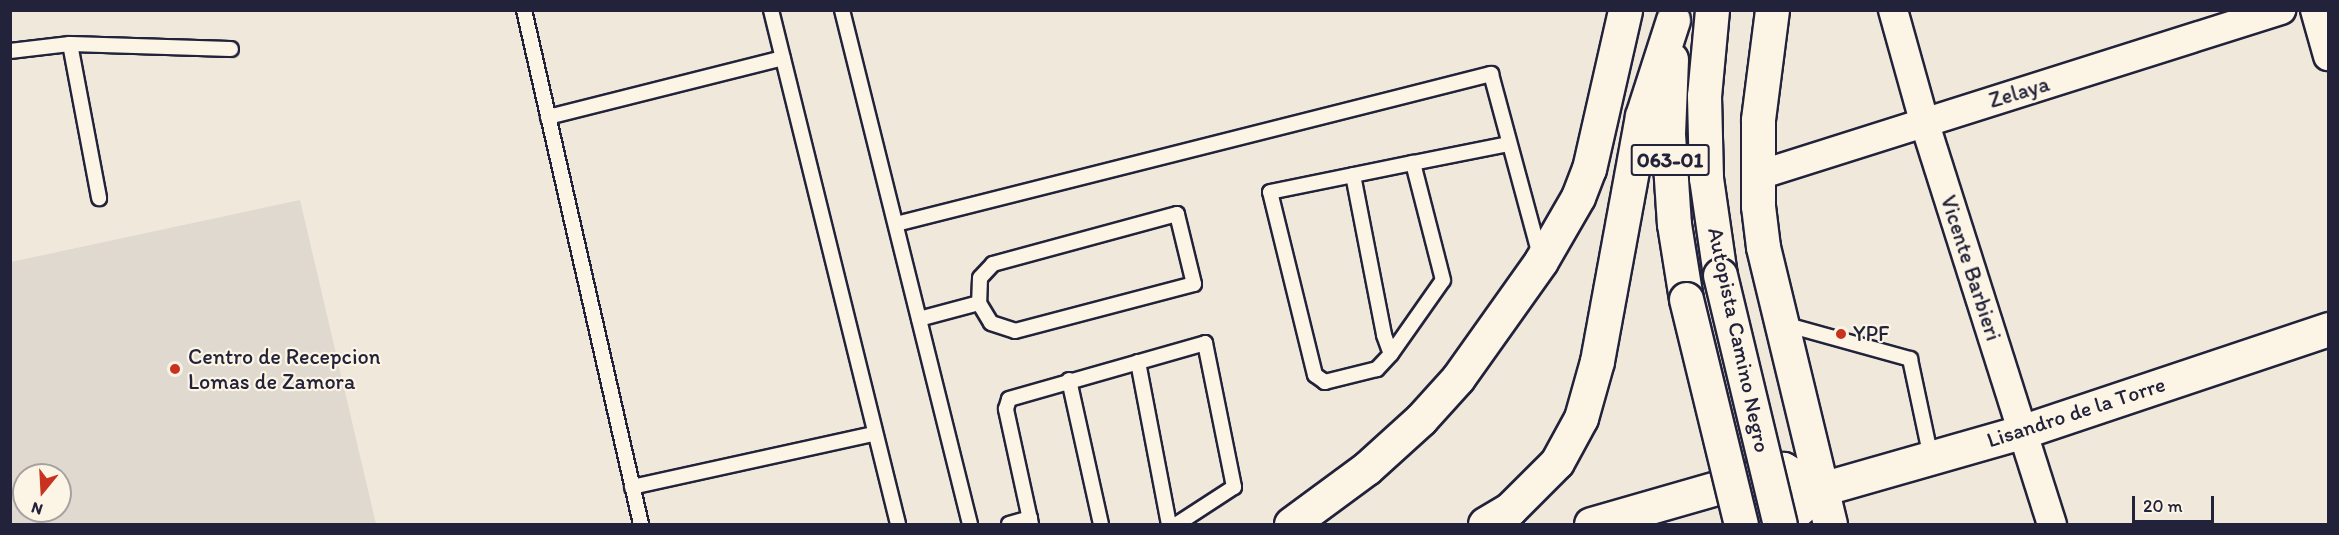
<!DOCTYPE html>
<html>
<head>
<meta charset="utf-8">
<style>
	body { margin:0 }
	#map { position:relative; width:2339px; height:535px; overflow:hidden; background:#efe8db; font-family:Itim,sans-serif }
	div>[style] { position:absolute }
	.built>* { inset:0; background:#e0d9cf }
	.roads { filter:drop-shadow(2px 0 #22223b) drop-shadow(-2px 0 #22223b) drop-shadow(0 2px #22223b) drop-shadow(0 -2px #22223b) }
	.lane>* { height:14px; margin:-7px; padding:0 7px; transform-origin:7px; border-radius:7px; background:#fcf5e5 }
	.street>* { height:28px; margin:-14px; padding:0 14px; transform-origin:14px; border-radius:14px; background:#fcf5e5 }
	.secondary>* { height:33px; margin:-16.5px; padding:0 16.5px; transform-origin:16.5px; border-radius:16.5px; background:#fcf5e5 }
	.highway>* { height:33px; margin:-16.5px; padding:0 16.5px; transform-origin:16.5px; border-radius:16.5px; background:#fcf5e5 }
	.bridges { filter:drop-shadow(2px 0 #22223b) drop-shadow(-2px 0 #22223b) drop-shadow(0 2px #22223b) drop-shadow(0 -2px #22223b) }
	.highway-bridge>* { height:33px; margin:-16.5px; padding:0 16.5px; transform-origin:16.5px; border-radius:16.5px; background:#fcf5e5 }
	.dots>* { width:16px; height:16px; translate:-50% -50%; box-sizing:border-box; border:3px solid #fcf5e5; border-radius:50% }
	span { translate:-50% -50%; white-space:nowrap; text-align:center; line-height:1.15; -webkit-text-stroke:4.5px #fcf5e5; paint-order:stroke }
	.shield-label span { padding:2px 4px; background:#fcf5e5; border:2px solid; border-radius:4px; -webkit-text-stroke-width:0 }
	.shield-label { font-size:21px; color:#22223b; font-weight:700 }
	.street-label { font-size:22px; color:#22223b }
	.poi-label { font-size:22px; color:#22223b }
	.left { translate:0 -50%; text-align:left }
	.frame { position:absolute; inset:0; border:12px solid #22223b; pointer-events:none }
	.north { position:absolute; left:12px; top:463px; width:60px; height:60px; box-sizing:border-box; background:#fcf5e5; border:2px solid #a5a1a1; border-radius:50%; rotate:198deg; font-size:16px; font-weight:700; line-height:24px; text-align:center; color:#22223b }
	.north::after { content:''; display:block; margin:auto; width:21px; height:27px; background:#c8321e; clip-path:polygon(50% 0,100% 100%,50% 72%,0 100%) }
	.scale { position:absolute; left:2132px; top:496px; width:82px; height:27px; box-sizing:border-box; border:3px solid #22223b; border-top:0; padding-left:8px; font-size:18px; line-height:21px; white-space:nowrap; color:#22223b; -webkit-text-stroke:4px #fcf5e5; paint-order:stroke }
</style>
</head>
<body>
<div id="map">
	<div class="built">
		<i style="clip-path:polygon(evenodd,300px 200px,376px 524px,11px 524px,11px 262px,300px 200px,24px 475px,60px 475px,60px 511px,24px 511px,24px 475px)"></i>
	</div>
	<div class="roads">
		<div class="lane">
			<i style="left:524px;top:10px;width:527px;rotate:77.18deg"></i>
			<i style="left:771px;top:10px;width:529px;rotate:76.12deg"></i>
			<i style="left:842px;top:10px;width:530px;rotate:76.02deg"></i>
			<i style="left:70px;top:44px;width:157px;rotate:79.3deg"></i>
			<i style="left:10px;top:51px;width:60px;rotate:-6.7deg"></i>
			<i style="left:70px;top:44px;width:161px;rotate:1.8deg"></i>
			<i style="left:548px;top:117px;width:242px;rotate:-14.1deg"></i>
			<i style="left:1353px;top:175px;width:163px;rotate:79deg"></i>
			<i style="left:1384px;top:335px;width:20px;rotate:70deg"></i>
			<i style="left:1391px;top:354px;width:21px;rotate:133deg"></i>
			<i style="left:1377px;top:369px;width:54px;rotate:166deg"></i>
			<i style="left:1325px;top:382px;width:12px;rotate:-145deg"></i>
			<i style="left:1315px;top:375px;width:188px;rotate:-103.8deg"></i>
			<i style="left:1270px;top:192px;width:146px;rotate:-11.5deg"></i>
			<i style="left:1413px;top:163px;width:98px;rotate:-11.2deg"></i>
			<i style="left:896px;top:224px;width:614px;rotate:-14.15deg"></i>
			<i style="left:1491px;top:74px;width:188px;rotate:74.9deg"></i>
			<i style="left:919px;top:319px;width:62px;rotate:-14.9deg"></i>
			<i style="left:979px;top:303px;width:23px;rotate:59deg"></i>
			<i style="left:991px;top:323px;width:25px;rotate:18deg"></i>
			<i style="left:1015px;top:331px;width:185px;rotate:-14.7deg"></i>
			<i style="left:1194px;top:284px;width:72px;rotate:-103.7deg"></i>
			<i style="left:1177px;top:214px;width:191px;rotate:164.8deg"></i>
			<i style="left:993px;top:264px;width:19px;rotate:133deg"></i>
			<i style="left:980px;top:278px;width:25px;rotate:92deg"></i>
			<i style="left:1784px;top:324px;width:131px;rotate:15.5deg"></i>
			<i style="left:1910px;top:359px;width:101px;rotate:78deg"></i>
			<i style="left:1391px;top:354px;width:90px;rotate:-54.9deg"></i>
			<i style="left:1443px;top:280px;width:121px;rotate:-104.4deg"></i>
			<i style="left:1138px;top:362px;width:165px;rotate:79.2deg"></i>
			<i style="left:1069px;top:380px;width:148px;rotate:77.5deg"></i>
			<i style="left:632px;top:487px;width:248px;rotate:-12.4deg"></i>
			<i style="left:1009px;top:524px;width:22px;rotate:-16deg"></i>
			<i style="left:1031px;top:524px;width:118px;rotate:-102.3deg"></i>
			<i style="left:1006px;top:409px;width:10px;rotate:-73deg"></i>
			<i style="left:1009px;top:399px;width:204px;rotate:-15.9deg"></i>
			<i style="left:1205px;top:343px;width:147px;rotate:78.6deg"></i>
			<i style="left:1234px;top:487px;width:68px;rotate:147deg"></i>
		</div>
		<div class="street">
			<i style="left:1893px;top:10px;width:115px;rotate:74.4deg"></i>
			<i style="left:1924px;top:121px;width:423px;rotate:72.4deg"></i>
			<i style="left:2315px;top:10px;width:48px;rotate:74.2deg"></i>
			<i style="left:1756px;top:176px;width:551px;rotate:-17.55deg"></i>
		</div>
		<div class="secondary">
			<i style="left:1772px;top:10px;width:111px;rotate:97.3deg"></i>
			<i style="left:1758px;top:120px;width:86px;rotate:90deg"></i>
			<i style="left:1758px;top:206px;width:41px;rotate:83deg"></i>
			<i style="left:1763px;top:247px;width:285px;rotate:76.4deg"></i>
			<i style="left:1291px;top:524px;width:94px;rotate:-36.4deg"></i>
			<i style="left:1367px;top:468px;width:73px;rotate:-42.2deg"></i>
			<i style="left:1421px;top:419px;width:55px;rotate:-47.9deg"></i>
			<i style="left:1458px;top:378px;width:143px;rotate:-54.6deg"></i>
			<i style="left:1541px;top:261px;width:74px;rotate:-60deg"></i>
			<i style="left:1578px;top:197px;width:30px;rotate:-69deg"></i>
			<i style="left:1589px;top:169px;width:163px;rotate:-77.2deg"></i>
			<i style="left:1591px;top:524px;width:200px;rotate:-16deg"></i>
			<i style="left:1783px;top:469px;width:43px;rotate:27.8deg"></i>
			<i style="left:1746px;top:524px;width:50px;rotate:-13.8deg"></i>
			<i style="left:1795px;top:512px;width:35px;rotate:-41deg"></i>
			<i style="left:1821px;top:489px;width:211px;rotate:-15.9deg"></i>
			<i style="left:2024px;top:431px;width:321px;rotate:-18.5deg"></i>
		</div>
		<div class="highway">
			<i style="left:1712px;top:10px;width:86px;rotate:95.3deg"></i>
			<i style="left:1704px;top:96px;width:82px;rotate:88.6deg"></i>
			<i style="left:1706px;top:178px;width:98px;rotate:81.8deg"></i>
			<i style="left:1671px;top:59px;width:75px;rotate:92.3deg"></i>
			<i style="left:1668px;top:134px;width:90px;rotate:86.2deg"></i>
			<i style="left:1674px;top:224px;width:76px;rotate:80.9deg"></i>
			<i style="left:1485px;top:524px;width:29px;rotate:-31deg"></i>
			<i style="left:1510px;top:509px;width:66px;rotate:-45deg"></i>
			<i style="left:1557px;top:462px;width:50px;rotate:-61.4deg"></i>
			<i style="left:1581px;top:418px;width:59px;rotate:-74.3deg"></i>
			<i style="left:1597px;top:361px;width:249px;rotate:-79.6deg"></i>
			<i style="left:1642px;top:116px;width:101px;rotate:-72.1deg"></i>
		</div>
	</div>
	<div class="bridges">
		<div class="highway-bridge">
			<i style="left:1720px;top:275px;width:256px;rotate:76.5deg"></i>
			<i style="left:1686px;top:299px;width:232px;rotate:76.3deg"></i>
		</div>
	</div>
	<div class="dots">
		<i style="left:1841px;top:334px;background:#c8321e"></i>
		<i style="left:175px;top:369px;background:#c8321e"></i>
	</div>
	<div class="shield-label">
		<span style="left:1670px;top:160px">063-01</span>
	</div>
	<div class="street-label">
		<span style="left:2019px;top:92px;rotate:-17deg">Zelaya</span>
		<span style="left:1971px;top:268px;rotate:72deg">Vicente Barbieri</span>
		<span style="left:1739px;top:340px;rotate:78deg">Autopista Camino Negro</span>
		<span style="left:2076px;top:412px;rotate:-18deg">Lisandro de la Torre</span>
	</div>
	<div class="poi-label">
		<span class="left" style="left:1853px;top:334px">YPF</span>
		<span class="left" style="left:188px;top:369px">Centro de Recepcion<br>Lomas de Zamora</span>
	</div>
	<div class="frame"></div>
	<div class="north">N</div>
	<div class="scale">20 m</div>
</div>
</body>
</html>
